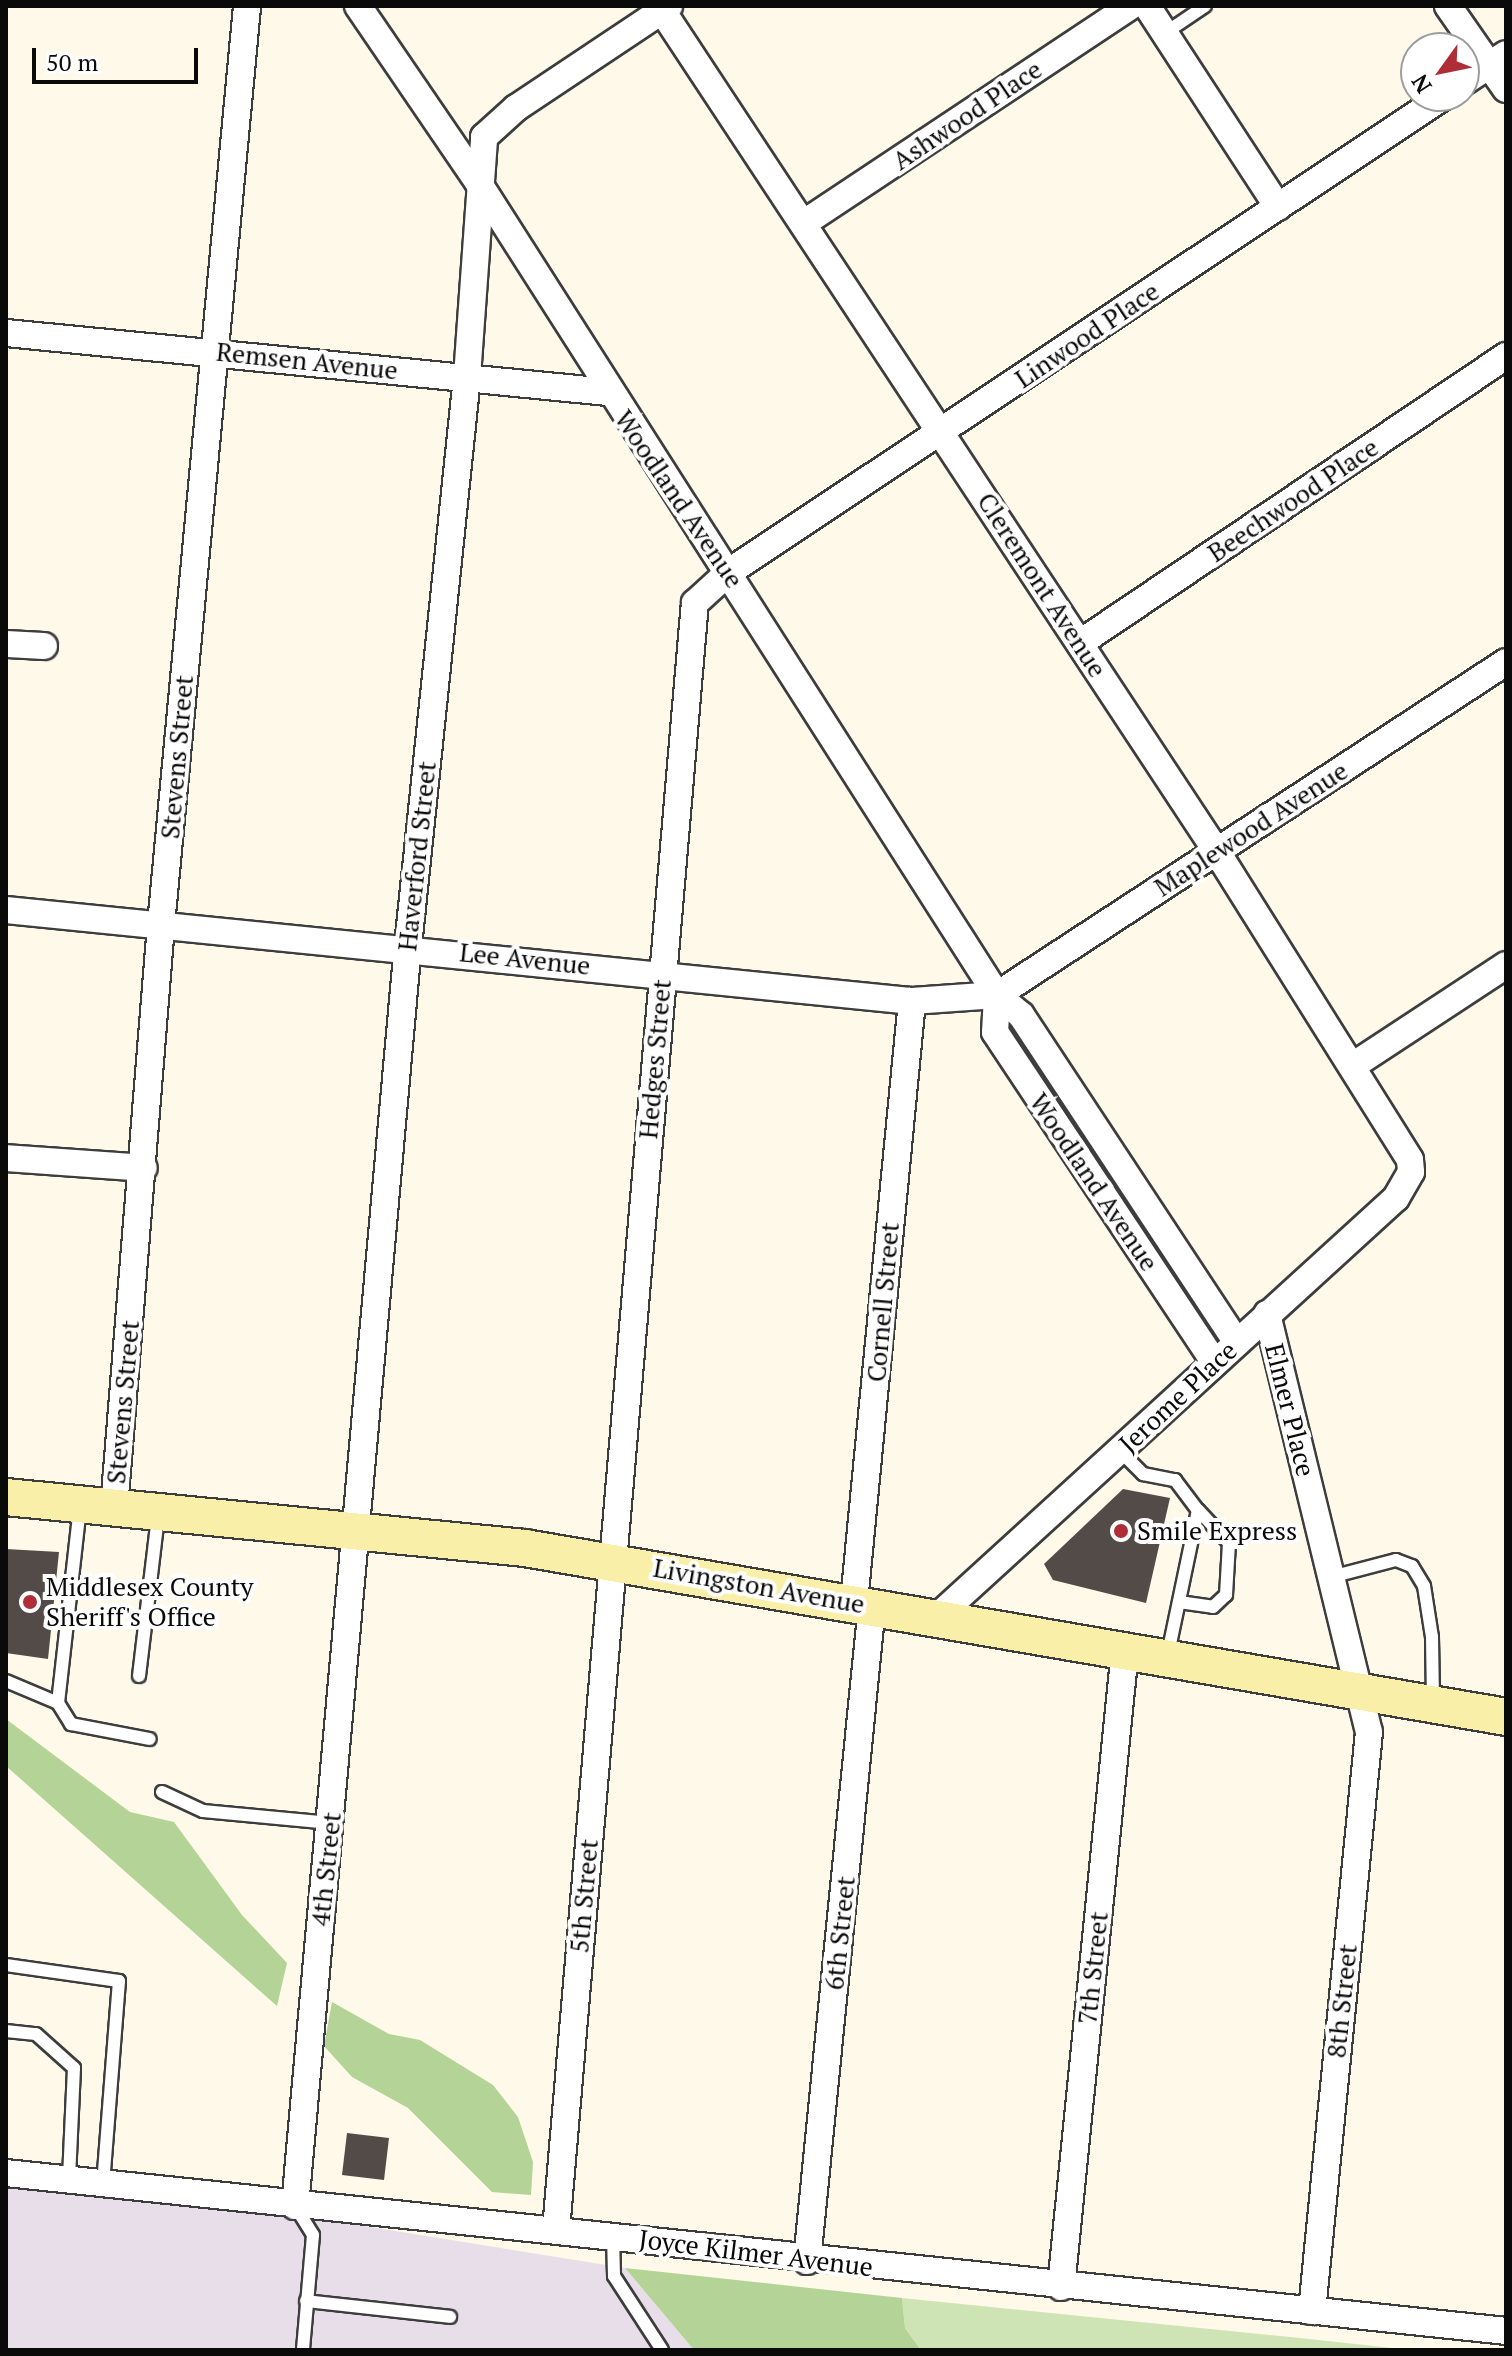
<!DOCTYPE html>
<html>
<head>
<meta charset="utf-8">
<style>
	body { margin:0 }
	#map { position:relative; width:1512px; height:2356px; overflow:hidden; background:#fef9e8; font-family:"PT Serif",serif }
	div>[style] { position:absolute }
	.industrial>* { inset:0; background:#e7dee9 }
	.green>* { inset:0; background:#cfe4b5 }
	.forest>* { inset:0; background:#b3d496 }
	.building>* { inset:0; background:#524b47 }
	.roads { filter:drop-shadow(2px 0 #3d3d3d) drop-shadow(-2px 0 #3d3d3d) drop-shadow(0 2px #3d3d3d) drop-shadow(0 -2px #3d3d3d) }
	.service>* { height:12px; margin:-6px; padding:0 6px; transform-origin:6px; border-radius:6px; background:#fff }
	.minor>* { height:26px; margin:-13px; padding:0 13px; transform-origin:13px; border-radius:13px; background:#fff }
	.secondary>* { height:36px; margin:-18px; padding:0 18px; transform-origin:18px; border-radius:18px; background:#f9efa8 }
	.dots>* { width:22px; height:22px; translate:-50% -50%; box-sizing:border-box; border:4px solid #fff; border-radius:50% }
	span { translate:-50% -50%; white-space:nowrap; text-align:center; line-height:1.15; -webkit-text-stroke:8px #fff; paint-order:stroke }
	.street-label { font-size:26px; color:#0a0a0a }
	.poi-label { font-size:26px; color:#0a0a0a }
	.left { translate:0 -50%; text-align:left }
	.frame { position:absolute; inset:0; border:8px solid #0a0a0a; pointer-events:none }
	.north { position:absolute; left:1400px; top:32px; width:80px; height:80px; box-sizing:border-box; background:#fff; border:2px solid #9d9d9d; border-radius:50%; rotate:237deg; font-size:22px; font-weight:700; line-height:32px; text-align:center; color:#0a0a0a }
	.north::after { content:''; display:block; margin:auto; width:28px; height:36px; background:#af2d36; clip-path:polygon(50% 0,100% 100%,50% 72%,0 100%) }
	.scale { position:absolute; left:32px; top:48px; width:166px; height:36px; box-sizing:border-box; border:4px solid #0a0a0a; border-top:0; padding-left:10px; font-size:24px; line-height:28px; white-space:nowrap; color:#0a0a0a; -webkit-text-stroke:6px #fff; paint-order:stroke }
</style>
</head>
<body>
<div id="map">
	<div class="industrial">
		<i style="clip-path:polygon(6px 2174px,103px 2184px,625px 2268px,694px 2350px,6px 2350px)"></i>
	</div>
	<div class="green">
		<i style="clip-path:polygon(902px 2298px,1300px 2338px,1410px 2350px,921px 2350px,905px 2328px)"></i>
	</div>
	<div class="forest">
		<i style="clip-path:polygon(6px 1719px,130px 1812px,174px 1822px,242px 1915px,287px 1963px,277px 2006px,6px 1766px)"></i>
		<i style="clip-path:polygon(332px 2002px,389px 2034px,420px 2040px,493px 2085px,518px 2117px,533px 2162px,531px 2195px,492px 2192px,408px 2108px,352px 2077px,324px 2046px)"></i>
		<i style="clip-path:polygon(625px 2268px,902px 2298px,905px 2328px,921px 2350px,694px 2350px)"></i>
	</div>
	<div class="building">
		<i style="clip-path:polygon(1123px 1489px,1170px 1498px,1146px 1603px,1053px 1580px,1044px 1564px)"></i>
		<i style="clip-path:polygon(6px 1549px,59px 1552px,48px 1659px,6px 1653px)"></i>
		<i style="clip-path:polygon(347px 2133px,389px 2138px,384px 2180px,342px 2175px)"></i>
	</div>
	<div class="roads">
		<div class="service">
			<i style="left:1165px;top:33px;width:48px;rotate:-34deg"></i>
			<i style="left:1120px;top:1451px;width:33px;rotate:45deg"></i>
			<i style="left:1143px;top:1474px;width:33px;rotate:11deg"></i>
			<i style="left:1175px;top:1480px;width:38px;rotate:53deg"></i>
			<i style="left:1198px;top:1510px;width:147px;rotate:101.8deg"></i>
			<i style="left:1331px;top:1577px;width:67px;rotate:-14.7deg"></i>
			<i style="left:1396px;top:1560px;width:17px;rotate:21deg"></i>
			<i style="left:1412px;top:1566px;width:23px;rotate:59deg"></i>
			<i style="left:1424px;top:1586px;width:52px;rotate:81.1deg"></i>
			<i style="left:1432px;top:1637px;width:64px;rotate:89.1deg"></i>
			<i style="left:1179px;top:1602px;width:34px;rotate:8deg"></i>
			<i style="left:1213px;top:1607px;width:18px;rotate:-43deg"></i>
			<i style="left:1226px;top:1595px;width:52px;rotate:-86.7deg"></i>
			<i style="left:1229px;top:1543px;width:45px;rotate:-133.2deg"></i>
			<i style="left:139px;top:1676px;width:160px;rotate:-83.2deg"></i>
			<i style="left:6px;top:1681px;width:56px;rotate:22.9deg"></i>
			<i style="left:58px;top:1703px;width:196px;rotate:-83.6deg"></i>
			<i style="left:58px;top:1703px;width:25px;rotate:58deg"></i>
			<i style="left:71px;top:1724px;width:80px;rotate:10.8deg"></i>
			<i style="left:162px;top:1792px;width:45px;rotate:24.9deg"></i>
			<i style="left:203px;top:1811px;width:128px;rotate:5.4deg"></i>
			<i style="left:6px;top:1965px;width:114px;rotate:8.1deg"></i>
			<i style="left:119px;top:1981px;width:204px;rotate:94.5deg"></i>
			<i style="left:6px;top:2031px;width:30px;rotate:6deg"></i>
			<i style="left:36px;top:2034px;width:51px;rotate:41.8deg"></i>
			<i style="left:74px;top:2068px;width:111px;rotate:92.6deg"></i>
			<i style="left:295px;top:2206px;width:34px;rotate:58deg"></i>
			<i style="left:313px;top:2235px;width:115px;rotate:95deg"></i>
			<i style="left:613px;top:2235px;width:41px;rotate:88.6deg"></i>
			<i style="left:614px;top:2276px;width:88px;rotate:57deg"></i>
			<i style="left:306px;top:2301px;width:145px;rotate:6.3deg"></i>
		</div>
		<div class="minor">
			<i style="left:358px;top:6px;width:213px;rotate:55.7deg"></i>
			<i style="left:478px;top:182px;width:965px;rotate:57.45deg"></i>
			<i style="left:997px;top:995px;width:31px;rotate:40deg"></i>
			<i style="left:1021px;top:1015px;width:392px;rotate:56.6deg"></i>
			<i style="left:659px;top:6px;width:1013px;rotate:56.59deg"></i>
			<i style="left:1217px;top:852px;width:363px;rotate:57.9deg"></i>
			<i style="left:1410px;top:1160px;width:12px;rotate:85deg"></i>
			<i style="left:1411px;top:1172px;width:30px;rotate:120deg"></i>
			<i style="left:1396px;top:1198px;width:621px;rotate:137.61deg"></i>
			<i style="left:1147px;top:6px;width:240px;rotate:56.9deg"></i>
			<i style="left:1448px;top:6px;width:101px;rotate:55.1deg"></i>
			<i style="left:1464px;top:82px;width:50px;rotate:-33.7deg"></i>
			<i style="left:804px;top:223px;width:392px;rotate:-33.6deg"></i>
			<i style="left:6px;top:333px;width:605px;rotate:5.6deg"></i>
			<i style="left:1080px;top:643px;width:514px;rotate:-33.97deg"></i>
			<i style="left:6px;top:644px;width:38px;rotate:3deg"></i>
			<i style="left:6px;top:910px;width:911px;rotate:5.74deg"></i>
			<i style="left:912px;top:1001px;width:85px;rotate:-4deg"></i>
			<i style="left:997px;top:995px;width:608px;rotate:-33.19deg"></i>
			<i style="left:997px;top:995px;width:37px;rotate:93deg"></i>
			<i style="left:995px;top:1032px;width:397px;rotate:56.4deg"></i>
			<i style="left:1354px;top:1065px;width:182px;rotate:-33.3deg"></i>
			<i style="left:6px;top:1158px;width:138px;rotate:4.1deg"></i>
			<i style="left:1267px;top:1314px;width:430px;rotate:76.3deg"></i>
			<i style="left:1369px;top:1732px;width:582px;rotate:95.62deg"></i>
			<i style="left:114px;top:1508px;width:585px;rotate:-85.39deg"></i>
			<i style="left:161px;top:925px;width:923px;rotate:-84.65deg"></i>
			<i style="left:854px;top:1602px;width:604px;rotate:-84.49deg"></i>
			<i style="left:6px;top:2173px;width:1508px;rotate:6.01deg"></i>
			<i style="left:295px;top:2206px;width:1265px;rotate:-84.88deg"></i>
			<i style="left:408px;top:946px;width:572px;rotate:-84.08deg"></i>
			<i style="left:467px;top:377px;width:241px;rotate:-85.9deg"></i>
			<i style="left:484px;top:137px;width:43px;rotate:-42.2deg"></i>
			<i style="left:516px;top:108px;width:184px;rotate:-33.7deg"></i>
			<i style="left:556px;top:2230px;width:1633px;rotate:-85.12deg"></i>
			<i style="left:695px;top:603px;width:46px;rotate:-42.4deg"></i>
			<i style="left:729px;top:572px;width:859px;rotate:-33.65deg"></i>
			<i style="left:807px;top:2261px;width:659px;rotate:-84.34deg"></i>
			<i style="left:1061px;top:2287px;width:640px;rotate:-84.26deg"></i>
		</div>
		<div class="secondary">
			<i style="left:6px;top:1497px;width:521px;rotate:5.61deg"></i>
			<i style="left:525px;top:1548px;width:995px;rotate:9.77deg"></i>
		</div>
	</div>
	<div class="dots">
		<i style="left:1121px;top:1531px;background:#af2d36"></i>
		<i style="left:30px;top:1602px;background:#af2d36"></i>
	</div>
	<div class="street-label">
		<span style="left:967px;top:115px;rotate:-34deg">Ashwood Place</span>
		<span style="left:1087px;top:335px;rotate:-34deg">Linwood Place</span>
		<span style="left:307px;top:361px;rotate:6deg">Remsen Avenue</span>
		<span style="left:679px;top:499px;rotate:56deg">Woodland Avenue</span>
		<span style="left:1293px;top:500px;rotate:-34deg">Beechwood Place</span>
		<span style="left:1042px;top:585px;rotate:57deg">Cleremont Avenue</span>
		<span style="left:177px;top:757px;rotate:-85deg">Stevens Street</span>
		<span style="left:1251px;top:829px;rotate:-33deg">Maplewood Avenue</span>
		<span style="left:417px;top:856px;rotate:-84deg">Haverford Street</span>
		<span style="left:525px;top:959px;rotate:6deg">Lee Avenue</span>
		<span style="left:655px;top:1059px;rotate:-85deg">Hedges Street</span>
		<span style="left:1094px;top:1182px;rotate:56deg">Woodland Avenue</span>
		<span style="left:883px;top:1302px;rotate:-85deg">Cornell Street</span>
		<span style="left:1178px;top:1397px;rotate:-43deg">Jerome Place</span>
		<span style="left:123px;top:1402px;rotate:-85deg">Stevens Street</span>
		<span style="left:1290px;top:1410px;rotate:76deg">Elmer Place</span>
		<span style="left:759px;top:1586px;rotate:10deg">Livingston Avenue</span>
		<span style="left:326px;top:1869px;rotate:-84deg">4th Street</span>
		<span style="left:584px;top:1896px;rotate:-85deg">5th Street</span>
		<span style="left:840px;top:1933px;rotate:-84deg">6th Street</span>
		<span style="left:1093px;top:1968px;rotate:-84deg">7th Street</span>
		<span style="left:1342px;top:2001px;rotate:-84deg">8th Street</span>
		<span style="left:756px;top:2253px;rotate:7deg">Joyce Kilmer Avenue</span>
	</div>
	<div class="poi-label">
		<span class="left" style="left:1137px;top:1531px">Smile Express</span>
		<span class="left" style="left:46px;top:1602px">Middlesex County<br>Sheriff's Office</span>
	</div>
	<div class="frame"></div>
	<div class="north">N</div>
	<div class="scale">50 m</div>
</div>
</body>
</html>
